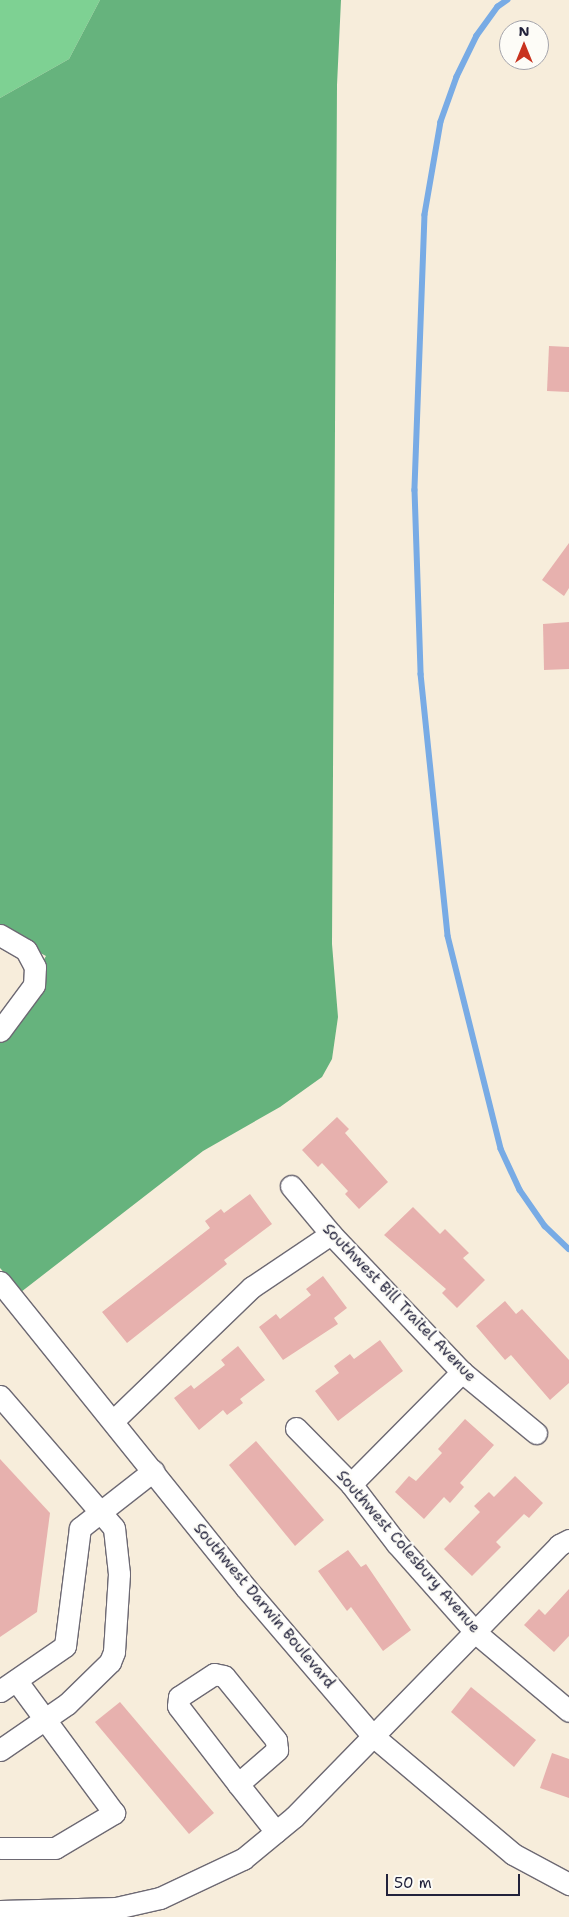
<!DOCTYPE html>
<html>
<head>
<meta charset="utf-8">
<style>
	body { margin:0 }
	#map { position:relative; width:569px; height:1917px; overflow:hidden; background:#f7eddb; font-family:"Shantell Sans",sans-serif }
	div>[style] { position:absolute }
	.green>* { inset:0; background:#7ed193 }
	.forest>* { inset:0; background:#66b37d }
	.stream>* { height:5.5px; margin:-2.75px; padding:0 2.75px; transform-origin:2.75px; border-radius:2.75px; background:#78abe5 }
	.building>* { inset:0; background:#e7b1ae }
	.roads { filter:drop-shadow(1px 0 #6d6973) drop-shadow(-1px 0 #6d6973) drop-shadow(0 1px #6d6973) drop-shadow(0 -1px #6d6973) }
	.minor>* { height:21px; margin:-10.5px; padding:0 10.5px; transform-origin:10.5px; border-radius:10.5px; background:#fff }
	span { translate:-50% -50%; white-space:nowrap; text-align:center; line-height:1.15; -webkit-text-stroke:4.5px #fdfcf7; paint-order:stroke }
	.street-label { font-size:15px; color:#22223b }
	.north { position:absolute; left:499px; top:20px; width:50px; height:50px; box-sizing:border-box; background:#fdfcf7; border:1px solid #a5a5ac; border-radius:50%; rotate:0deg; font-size:14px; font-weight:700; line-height:20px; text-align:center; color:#22223b }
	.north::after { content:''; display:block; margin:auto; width:18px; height:22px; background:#c8321e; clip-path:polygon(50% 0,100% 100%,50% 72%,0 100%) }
	.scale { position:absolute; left:386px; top:1874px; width:134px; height:22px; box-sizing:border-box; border:2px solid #22223b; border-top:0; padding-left:6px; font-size:15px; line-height:18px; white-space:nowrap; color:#22223b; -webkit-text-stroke:4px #fdfcf7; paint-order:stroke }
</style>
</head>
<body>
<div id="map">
	<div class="green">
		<i style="clip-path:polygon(0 0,100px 0,69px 59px,0 98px)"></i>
	</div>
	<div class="forest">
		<i style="clip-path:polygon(100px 0,341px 0,337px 85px,332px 944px,338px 1017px,332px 1059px,322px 1077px,280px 1107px,203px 1151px,21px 1292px,0 1268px,0 1034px,46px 956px,0 932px,0 98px,69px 59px)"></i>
	</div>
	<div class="stream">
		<i style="left:508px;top:0;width:12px;rotate:145deg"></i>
		<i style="left:498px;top:7px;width:36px;rotate:126deg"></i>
		<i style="left:477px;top:36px;width:46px;rotate:116deg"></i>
		<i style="left:457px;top:77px;width:48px;rotate:109.6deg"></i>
		<i style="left:441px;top:122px;width:94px;rotate:99.8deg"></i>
		<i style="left:425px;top:215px;width:275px;rotate:92.1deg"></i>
		<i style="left:415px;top:490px;width:184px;rotate:88.1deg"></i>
		<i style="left:421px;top:674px;width:263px;rotate:84.1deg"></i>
		<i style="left:448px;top:936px;width:219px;rotate:76deg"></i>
		<i style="left:501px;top:1149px;width:45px;rotate:65.1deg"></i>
		<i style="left:520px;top:1190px;width:44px;rotate:55.2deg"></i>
		<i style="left:545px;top:1226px;width:33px;rotate:44deg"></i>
	</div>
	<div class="building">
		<i style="clip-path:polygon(549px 346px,569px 347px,569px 392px,547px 391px)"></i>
		<i style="clip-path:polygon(569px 543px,569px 588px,564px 596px,542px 580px)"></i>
		<i style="clip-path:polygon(569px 622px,569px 669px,544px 670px,543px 624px)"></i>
		<i style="clip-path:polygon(337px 1117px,349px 1129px,345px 1133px,388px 1182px,359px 1209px,345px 1194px,348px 1191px,322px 1163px,318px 1167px,302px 1150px)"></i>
		<i style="clip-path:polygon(250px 1194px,272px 1224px,224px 1260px,227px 1264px,127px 1343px,102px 1312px,210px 1228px,205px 1221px,221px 1209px,224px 1213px)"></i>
		<i style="clip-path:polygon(413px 1207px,440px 1234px,445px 1229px,469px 1253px,463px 1258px,485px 1280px,457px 1308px,442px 1293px,446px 1289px,384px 1235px)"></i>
		<i style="clip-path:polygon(323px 1276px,347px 1308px,334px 1318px,338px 1324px,283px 1360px,259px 1327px,276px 1314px,280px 1319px,311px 1295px,306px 1289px)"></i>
		<i style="clip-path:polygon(505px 1301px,516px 1314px,522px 1309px,569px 1360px,569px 1383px,550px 1400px,511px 1355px,505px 1360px,476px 1326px)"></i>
		<i style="clip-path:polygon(380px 1340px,403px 1371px,338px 1421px,315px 1391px,339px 1373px,334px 1366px,350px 1354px,354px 1359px)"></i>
		<i style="clip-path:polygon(238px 1346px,265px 1380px,240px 1399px,243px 1403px,227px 1415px,223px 1410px,199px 1430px,174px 1398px,191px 1385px,194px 1389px,225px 1365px,221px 1360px)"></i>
		<i style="clip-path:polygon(465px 1419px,494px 1445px,460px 1483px,464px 1487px,450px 1503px,444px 1497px,424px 1519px,395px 1492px,409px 1476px,416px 1481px,442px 1453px,438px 1449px)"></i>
		<i style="clip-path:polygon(256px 1441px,324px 1520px,295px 1546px,229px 1465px)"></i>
		<i style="clip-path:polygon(0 1459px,50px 1513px,37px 1612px,0 1637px)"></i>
		<i style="clip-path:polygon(515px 1476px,543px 1503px,529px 1518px,524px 1514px,496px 1542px,501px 1547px,472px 1576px,444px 1549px,480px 1512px,474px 1506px,489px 1492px,494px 1497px)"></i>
		<i style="clip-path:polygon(348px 1550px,361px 1567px,366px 1564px,411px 1630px,383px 1651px,351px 1607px,347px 1611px,318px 1571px)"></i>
		<i style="clip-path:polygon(569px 1589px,569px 1636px,554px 1652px,524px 1625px,539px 1609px,545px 1615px)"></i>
		<i style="clip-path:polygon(471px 1687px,536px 1740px,514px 1767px,451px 1712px)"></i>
		<i style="clip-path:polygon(120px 1702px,214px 1813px,189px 1834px,95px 1722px)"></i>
		<i style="clip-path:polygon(552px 1753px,569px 1759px,569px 1798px,540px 1788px)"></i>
	</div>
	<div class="roads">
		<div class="minor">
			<i style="left:0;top:935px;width:30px;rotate:30deg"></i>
			<i style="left:26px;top:950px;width:19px;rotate:62deg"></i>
			<i style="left:35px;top:967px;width:18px;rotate:93deg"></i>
			<i style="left:34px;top:985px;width:57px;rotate:126.5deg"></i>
			<i style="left:291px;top:1186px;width:62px;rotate:50.2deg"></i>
			<i style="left:331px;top:1234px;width:190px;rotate:46.5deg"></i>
			<i style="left:462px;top:1372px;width:96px;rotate:39.5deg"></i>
			<i style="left:0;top:1282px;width:393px;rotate:51.2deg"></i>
			<i style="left:246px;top:1588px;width:195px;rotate:49.4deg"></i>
			<i style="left:373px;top:1736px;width:183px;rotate:40.1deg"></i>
			<i style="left:513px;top:1854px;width:64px;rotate:28.2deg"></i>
			<i style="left:0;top:1396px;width:174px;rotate:49.2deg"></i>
			<i style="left:114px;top:1528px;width:46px;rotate:83.8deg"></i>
			<i style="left:119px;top:1574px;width:78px;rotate:93.7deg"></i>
			<i style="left:114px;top:1652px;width:11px;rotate:112deg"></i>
			<i style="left:110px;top:1662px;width:60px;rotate:135.7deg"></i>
			<i style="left:67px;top:1704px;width:81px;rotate:145.5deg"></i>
			<i style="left:113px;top:1421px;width:193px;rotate:-44deg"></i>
			<i style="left:252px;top:1287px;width:95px;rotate:-33.9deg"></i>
			<i style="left:296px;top:1428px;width:78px;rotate:45.5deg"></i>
			<i style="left:351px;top:1484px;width:76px;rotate:52.5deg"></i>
			<i style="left:397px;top:1544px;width:119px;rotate:48.4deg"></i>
			<i style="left:476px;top:1633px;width:121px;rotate:40deg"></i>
			<i style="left:351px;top:1484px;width:158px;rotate:-45.3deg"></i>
			<i style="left:0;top:1691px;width:79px;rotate:-34.7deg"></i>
			<i style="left:65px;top:1646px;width:119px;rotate:-82.8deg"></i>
			<i style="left:80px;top:1528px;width:93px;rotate:-38deg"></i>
			<i style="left:238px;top:1784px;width:52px;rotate:-41.1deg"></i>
			<i style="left:277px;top:1750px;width:10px;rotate:-96deg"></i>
			<i style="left:276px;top:1740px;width:82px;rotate:-129.1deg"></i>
			<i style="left:224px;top:1676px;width:10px;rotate:-169deg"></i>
			<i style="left:214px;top:1674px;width:42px;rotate:146.7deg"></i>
			<i style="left:179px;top:1697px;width:9px;rotate:96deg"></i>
			<i style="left:178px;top:1706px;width:98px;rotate:52.4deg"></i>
			<i style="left:238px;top:1784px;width:61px;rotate:51.6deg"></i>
			<i style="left:0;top:1848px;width:55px"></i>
			<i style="left:55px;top:1848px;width:69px;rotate:-30.7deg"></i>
			<i style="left:114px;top:1813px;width:165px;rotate:-126.4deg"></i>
			<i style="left:0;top:1911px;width:116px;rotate:-1.5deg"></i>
			<i style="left:116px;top:1908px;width:45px;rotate:-12.8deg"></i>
			<i style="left:160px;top:1898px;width:92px;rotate:-25.2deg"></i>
			<i style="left:243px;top:1859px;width:66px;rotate:-39.5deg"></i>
			<i style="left:294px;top:1817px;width:380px;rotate:-45.7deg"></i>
			<i style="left:559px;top:1545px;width:11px;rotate:-27deg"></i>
		</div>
	</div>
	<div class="street-label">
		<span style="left:399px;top:1303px;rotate:46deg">Southwest Bill Traitel Avenue</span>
		<span style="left:408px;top:1552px;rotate:49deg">Southwest Colesbury Avenue</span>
		<span style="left:264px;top:1606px;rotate:50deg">Southwest Darwin Boulevard</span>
	</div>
	<div class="north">N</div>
	<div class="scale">50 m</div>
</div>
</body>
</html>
